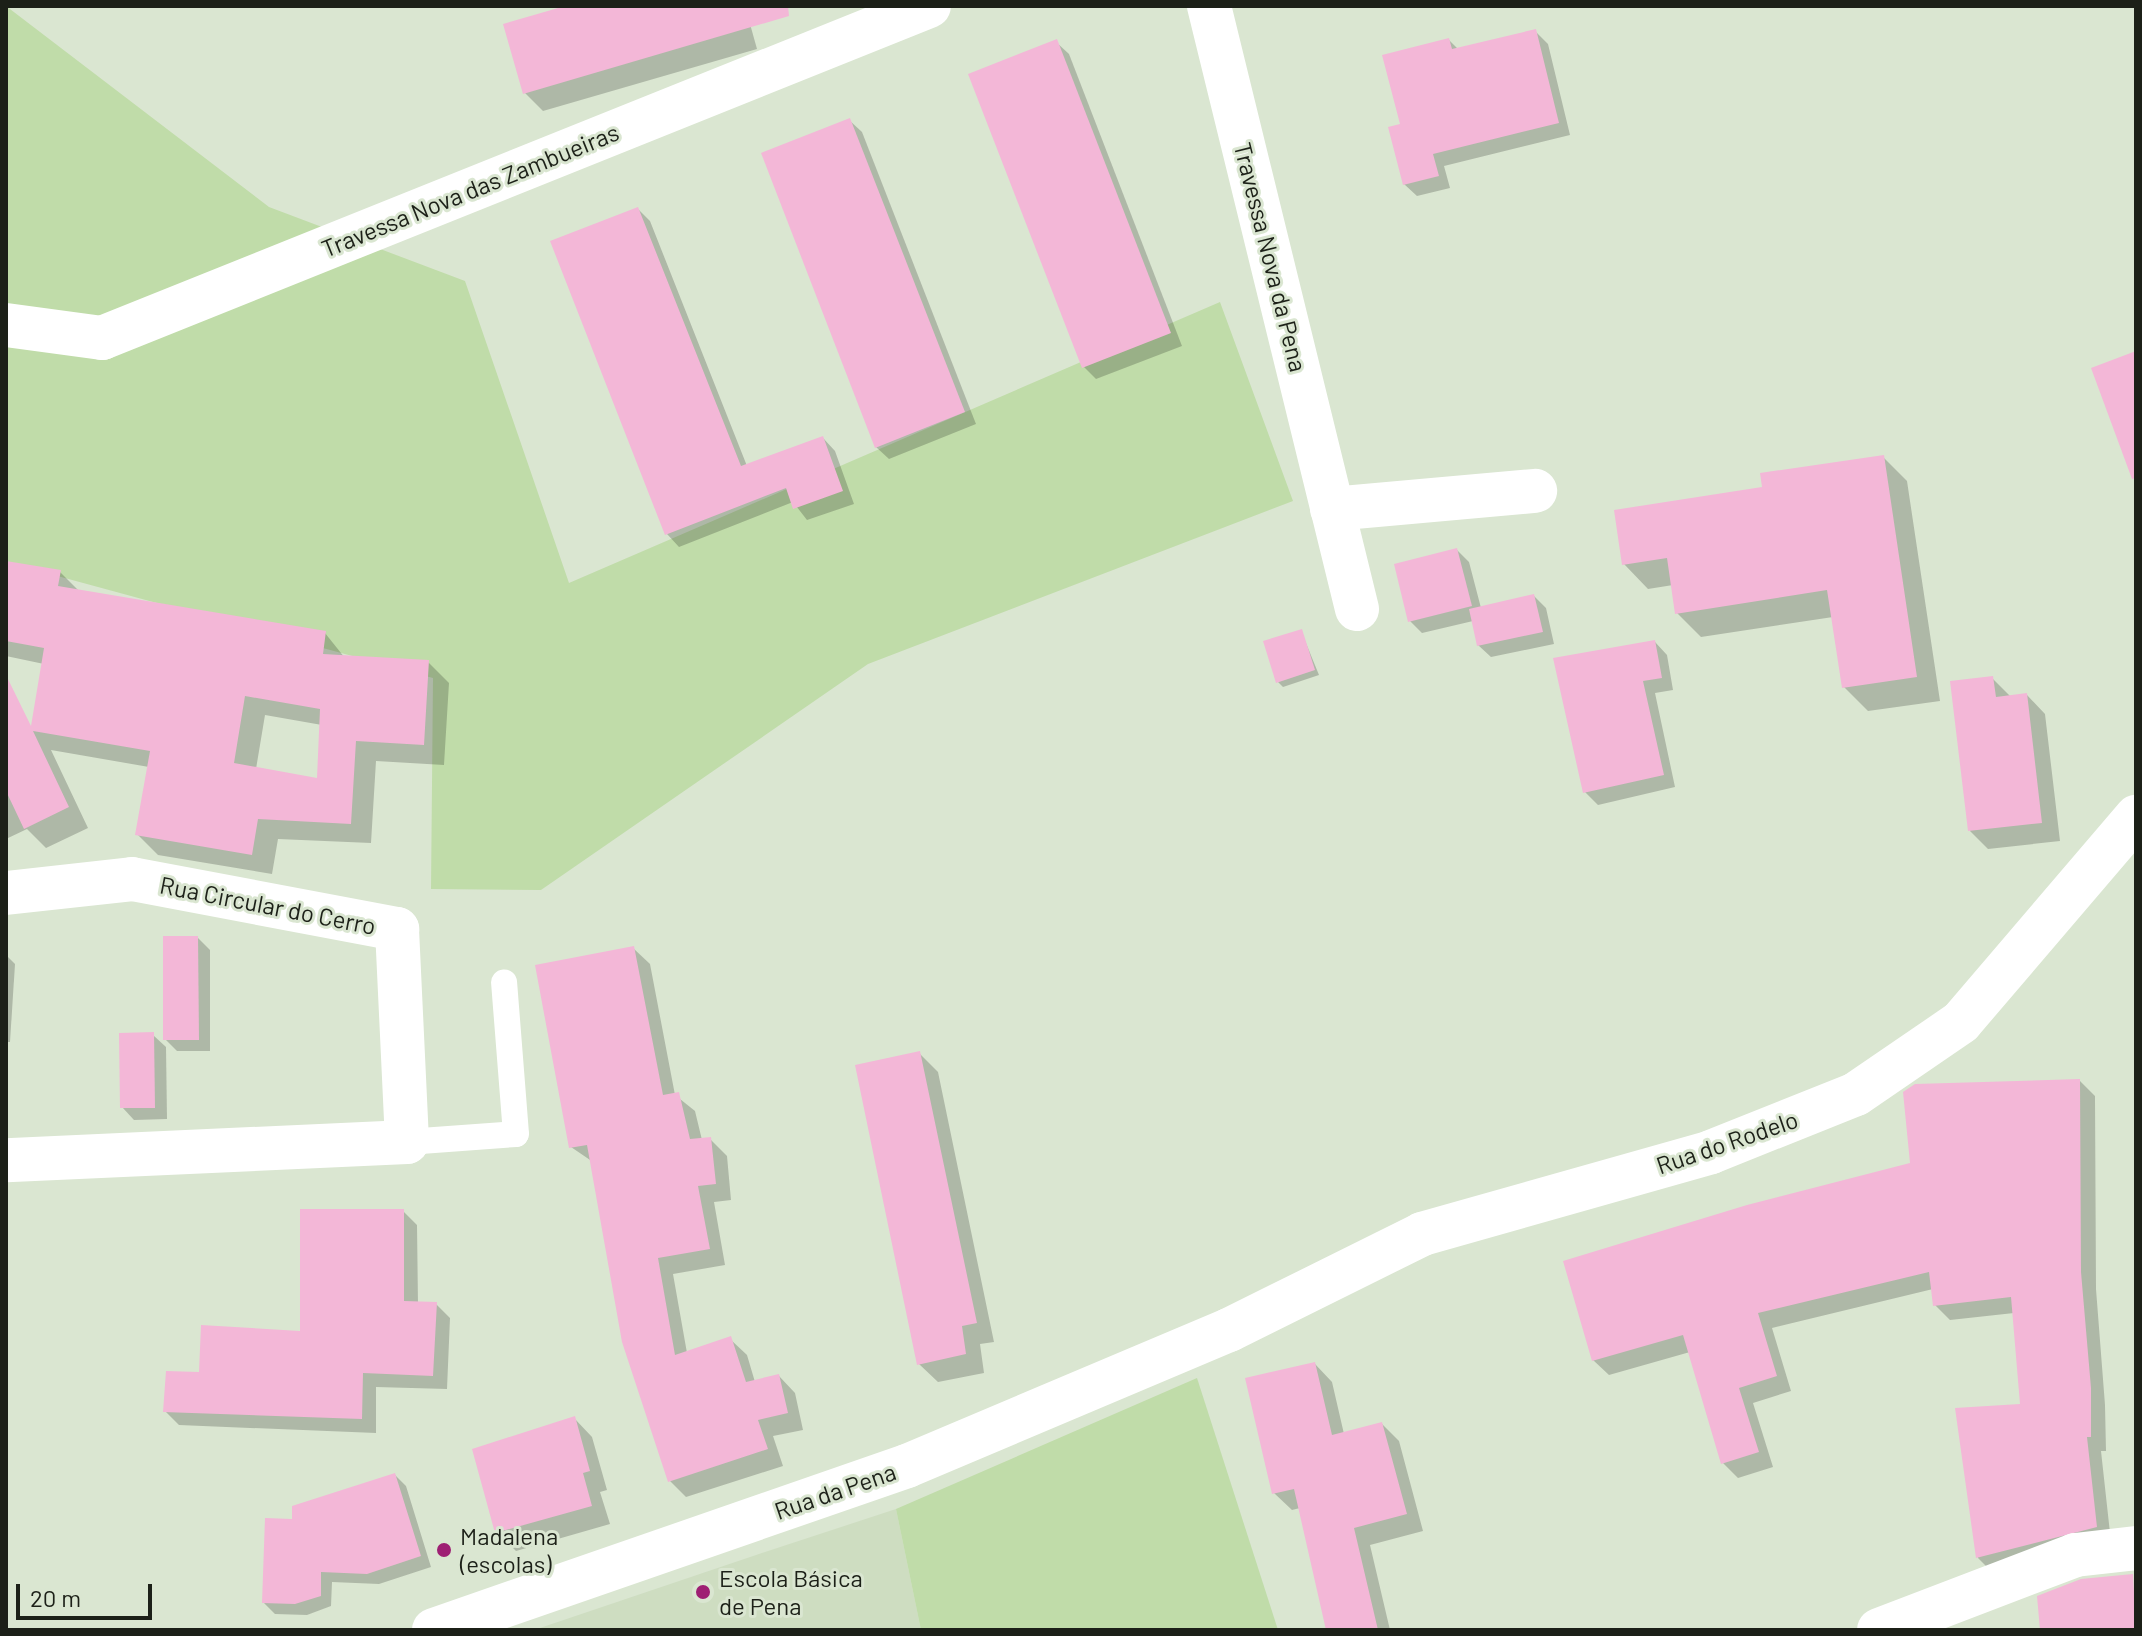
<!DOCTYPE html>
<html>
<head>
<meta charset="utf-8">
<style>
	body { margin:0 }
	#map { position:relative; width:2142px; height:1636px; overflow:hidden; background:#dae6d1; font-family:Barlow,sans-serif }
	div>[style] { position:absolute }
	.built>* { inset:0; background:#ceddc1 }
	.green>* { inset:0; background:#c0dca9 }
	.shadow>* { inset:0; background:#0003 }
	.building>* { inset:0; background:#f3b7d7 }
	.service>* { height:26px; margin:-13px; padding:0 13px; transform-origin:13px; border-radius:13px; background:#fff }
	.minor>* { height:44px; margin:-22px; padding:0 22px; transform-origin:22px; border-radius:22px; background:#fff }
	.dots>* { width:22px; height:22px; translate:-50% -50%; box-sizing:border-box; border:4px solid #dae6d1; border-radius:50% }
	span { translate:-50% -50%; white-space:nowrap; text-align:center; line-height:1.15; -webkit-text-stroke:6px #dae6d1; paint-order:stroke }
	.street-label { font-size:24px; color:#1c2018 }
	.poi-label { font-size:24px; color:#1c2018 }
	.left { translate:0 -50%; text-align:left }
	.frame { position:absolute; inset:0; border:8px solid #1c2018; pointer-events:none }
	.scale { position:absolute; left:16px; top:1584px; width:136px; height:36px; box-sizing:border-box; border:4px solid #1c2018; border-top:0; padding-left:10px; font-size:24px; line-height:28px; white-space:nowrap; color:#1c2018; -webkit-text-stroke:6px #dae6d1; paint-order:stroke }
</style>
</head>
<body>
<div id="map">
	<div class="built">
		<i style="clip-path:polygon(896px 1509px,921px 1630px,534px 1630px,759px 1554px)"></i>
	</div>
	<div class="green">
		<i style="clip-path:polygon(6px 6px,269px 207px,465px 281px,569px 583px,1220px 302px,1293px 501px,868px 664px,541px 890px,431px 889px,433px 678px,6px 562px)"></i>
		<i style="clip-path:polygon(1197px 1378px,1278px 1630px,921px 1630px,896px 1509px)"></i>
	</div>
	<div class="shadow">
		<i style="clip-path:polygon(572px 6px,745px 6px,757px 49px,543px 111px,525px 93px)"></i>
		<i style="clip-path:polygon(1535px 31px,1548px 44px,1570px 135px,1444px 166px,1450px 188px,1417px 196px,1404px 184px,1449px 40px,1459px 50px)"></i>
		<i style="clip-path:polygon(1056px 42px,1069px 54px,1182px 346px,1096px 379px,1084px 367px)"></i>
		<i style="clip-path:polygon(849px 120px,862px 132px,976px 424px,889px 459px,876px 447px)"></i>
		<i style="clip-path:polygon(638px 209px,650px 221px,747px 466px,823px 438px,835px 451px,854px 504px,807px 520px,793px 502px,679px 547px,667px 534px)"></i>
		<i style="clip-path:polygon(1883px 457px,1907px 481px,1940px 701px,1868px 711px,1844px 687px,1833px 617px,1701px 637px,1677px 613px,1673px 585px,1648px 589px,1624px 564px,1765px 488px)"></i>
		<i style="clip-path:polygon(1457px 550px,1469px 562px,1481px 608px,1534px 596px,1546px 608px,1554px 644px,1491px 657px,1478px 645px,1473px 621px,1422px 633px,1410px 621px)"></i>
		<i style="clip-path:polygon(evenodd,6px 563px,60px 572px,80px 592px,325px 633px,345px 658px,428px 662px,449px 683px,444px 765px,376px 761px,371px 843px,278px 839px,272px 874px,158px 855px,137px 834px,149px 767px,51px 750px,88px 828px,46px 848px,27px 829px,6px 839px,6px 741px,32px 729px,44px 664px,6px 656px,6px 563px,265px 715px,322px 725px,319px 780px,256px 769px,265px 715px)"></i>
		<i style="clip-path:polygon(1301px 631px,1319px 675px,1283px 687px,1277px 681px)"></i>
		<i style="clip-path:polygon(1655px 642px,1667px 655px,1673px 690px,1655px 693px,1675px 787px,1598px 805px,1585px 792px)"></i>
		<i style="clip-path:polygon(1992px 678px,2011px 697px,2027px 695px,2045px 714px,2060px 841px,1988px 849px,1970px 831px)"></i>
		<i style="clip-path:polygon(198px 938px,210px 950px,210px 1051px,177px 1051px,165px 1039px)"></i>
		<i style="clip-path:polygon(633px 948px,650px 964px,675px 1095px,695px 1111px,702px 1140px,710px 1139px,727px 1156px,731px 1200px,714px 1202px,725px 1265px,673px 1274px,687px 1353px,730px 1339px,747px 1355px,755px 1382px,779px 1376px,795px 1393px,803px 1430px,773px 1436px,783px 1466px,686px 1497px,670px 1481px,593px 1162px,571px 1147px)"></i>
		<i style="clip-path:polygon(6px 955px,15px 964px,10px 1042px,6px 1042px)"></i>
		<i style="clip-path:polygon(153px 1035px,166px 1047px,167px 1119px,134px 1120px,122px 1107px)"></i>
		<i style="clip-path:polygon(919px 1053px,938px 1072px,994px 1342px,980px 1344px,984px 1373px,938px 1382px,919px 1364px)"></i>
		<i style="clip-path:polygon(2080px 1081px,2095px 1096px,2096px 1289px,2105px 1405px,2106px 1451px,2101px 1451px,2111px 1542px,1993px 1573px,1978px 1558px,1958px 1410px,2022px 1406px,2014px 1313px,1950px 1320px,1935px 1305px,1933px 1289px,1772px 1328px,1791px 1391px,1753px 1403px,1773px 1467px,1738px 1478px,1723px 1463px,1690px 1352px,1609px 1375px,1593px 1360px,1912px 1164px)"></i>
		<i style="clip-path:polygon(403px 1211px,417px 1225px,418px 1304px,436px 1304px,450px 1318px,447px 1389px,376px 1387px,376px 1433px,179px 1425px,165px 1411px,302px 1333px)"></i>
		<i style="clip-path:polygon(1315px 1364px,1332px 1382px,1344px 1434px,1382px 1424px,1399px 1441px,1423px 1531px,1370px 1545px,1390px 1630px,1328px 1630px,1300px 1508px,1292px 1510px,1274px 1493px)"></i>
		<i style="clip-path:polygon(574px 1418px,592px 1437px,607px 1490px,600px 1492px,610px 1524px,516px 1551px,497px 1532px)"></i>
		<i style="clip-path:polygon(395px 1475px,406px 1486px,431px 1567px,379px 1584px,332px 1582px,331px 1606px,307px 1615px,275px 1614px,264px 1603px,294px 1521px)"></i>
		<i style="clip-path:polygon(2132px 1576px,2136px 1630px,2017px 1630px,2042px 1628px)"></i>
	</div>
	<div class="building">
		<i style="clip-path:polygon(565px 6px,788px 6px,789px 16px,523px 94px,503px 24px)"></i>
		<i style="clip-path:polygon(1536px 29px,1559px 123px,1433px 154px,1439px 176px,1403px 185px,1388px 127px,1400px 124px,1382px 55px,1449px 38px,1452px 49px)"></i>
		<i style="clip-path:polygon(1057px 39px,1171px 333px,1082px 368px,968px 74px)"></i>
		<i style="clip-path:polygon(850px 118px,965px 412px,875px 448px,761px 153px)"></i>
		<i style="clip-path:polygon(638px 207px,741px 466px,823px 436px,843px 491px,793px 509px,786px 488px,665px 535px,550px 241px)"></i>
		<i style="clip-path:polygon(2136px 351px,2136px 478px,2132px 479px,2091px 368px)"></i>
		<i style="clip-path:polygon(1884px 455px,1917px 677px,1842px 688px,1827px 590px,1675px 614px,1667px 558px,1622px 565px,1614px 510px,1762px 487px,1760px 473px)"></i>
		<i style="clip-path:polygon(1457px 548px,1472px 606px,1408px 622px,1394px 564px)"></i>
		<i style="clip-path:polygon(evenodd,6px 561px,61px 570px,58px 586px,326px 631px,323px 654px,429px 660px,424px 745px,356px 741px,351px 824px,258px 819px,252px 855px,135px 835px,150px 751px,33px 731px,69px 807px,24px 829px,6px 791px,6px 675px,31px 726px,44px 648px,6px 641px,6px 561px,245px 696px,320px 709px,317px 778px,234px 763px,245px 696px)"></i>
		<i style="clip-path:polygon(1534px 594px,1543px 632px,1477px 646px,1469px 609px)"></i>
		<i style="clip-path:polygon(1302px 629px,1315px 670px,1276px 683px,1263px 641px)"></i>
		<i style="clip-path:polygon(1655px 640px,1662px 678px,1643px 681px,1664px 775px,1583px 793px,1553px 658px)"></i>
		<i style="clip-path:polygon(1993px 676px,1996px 697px,2027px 693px,2042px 823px,1968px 831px,1950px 681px)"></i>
		<i style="clip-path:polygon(163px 936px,198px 936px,199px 1040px,163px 1040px)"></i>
		<i style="clip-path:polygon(634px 946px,663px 1095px,679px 1092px,690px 1139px,711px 1137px,716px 1184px,698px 1186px,710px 1249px,658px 1258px,675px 1355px,731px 1336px,746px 1382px,779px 1374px,788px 1413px,758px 1420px,768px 1449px,668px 1482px,622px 1342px,587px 1145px,569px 1148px,535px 965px)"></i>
		<i style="clip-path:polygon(154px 1032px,155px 1108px,120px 1108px,119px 1033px)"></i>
		<i style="clip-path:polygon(920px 1051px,977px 1323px,962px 1326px,966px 1354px,917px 1365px,855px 1065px)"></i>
		<i style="clip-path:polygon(2080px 1079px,2081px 1272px,2091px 1388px,2091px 1437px,2087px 1437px,2097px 1527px,1976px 1558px,1955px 1408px,2020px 1404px,2011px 1297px,1933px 1306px,1929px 1272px,1758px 1313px,1777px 1376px,1739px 1388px,1759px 1452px,1721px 1464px,1683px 1335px,1592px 1361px,1563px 1261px,1747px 1205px,1910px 1163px,1903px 1092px,1915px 1084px)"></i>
		<i style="clip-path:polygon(300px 1209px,404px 1209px,404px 1301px,437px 1302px,433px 1376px,363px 1373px,362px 1419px,163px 1412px,166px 1371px,199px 1372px,201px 1325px,300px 1331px)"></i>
		<i style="clip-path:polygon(1315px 1362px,1332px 1435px,1382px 1422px,1407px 1514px,1354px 1528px,1378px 1630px,1326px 1630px,1294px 1489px,1272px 1494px,1245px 1378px)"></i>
		<i style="clip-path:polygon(575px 1416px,590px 1471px,583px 1473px,592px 1506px,495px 1533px,472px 1449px)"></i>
		<i style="clip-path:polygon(395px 1473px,421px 1556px,367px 1574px,321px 1572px,321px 1596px,295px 1604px,262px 1603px,265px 1518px,292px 1519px,292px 1506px)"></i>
		<i style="clip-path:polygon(2133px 1574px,2136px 1630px,2040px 1630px,2037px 1596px,2081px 1579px)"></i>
	</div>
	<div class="service">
		<i style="left:407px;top:1142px;width:109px;rotate:-4.2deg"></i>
		<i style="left:516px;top:1134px;width:152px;rotate:-94.5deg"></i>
	</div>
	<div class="minor">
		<i style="left:1209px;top:6px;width:621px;rotate:76.21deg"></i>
		<i style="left:6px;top:325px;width:97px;rotate:7.7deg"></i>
		<i style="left:102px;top:338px;width:891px;rotate:-21.87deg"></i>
		<i style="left:1332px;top:509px;width:204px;rotate:-5.1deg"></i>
		<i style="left:6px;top:893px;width:127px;rotate:-6.3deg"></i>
		<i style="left:132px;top:879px;width:270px;rotate:10.7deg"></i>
		<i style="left:397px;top:929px;width:213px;rotate:87.3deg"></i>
		<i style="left:407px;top:1142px;width:401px;rotate:177.4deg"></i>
		<i style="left:434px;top:1630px;width:501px;rotate:-19.12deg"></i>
		<i style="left:907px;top:1466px;width:350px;rotate:-22.9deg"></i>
		<i style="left:1229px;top:1330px;width:216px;rotate:-26.4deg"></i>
		<i style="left:1422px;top:1234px;width:300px;rotate:-15.8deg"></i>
		<i style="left:1711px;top:1152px;width:156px;rotate:-21.8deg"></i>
		<i style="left:1856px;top:1094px;width:127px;rotate:-34.4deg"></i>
		<i style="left:1961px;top:1022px;width:270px;rotate:-49.5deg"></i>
		<i style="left:1879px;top:1630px;width:210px;rotate:-20.9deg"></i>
		<i style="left:2075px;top:1555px;width:61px;rotate:-6.5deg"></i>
	</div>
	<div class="dots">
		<i style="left:444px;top:1550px;background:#9e1f73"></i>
		<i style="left:703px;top:1592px;background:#9e1f73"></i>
	</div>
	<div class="street-label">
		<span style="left:470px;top:190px;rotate:-22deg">Travessa Nova das Zambueiras</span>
		<span style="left:1271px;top:257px;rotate:76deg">Travessa Nova da Pena</span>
		<span style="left:268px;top:905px;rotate:11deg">Rua Circular do Cerro</span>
		<span style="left:1727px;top:1142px;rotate:-19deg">Rua do Rodelo</span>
		<span style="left:835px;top:1491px;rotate:-19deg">Rua da Pena</span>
	</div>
	<div class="poi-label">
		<span class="left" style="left:460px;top:1550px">Madalena<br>(escolas)</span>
		<span class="left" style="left:719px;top:1592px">Escola Básica<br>de Pena</span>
	</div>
	<div class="frame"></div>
	<div class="scale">20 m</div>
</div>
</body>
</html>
